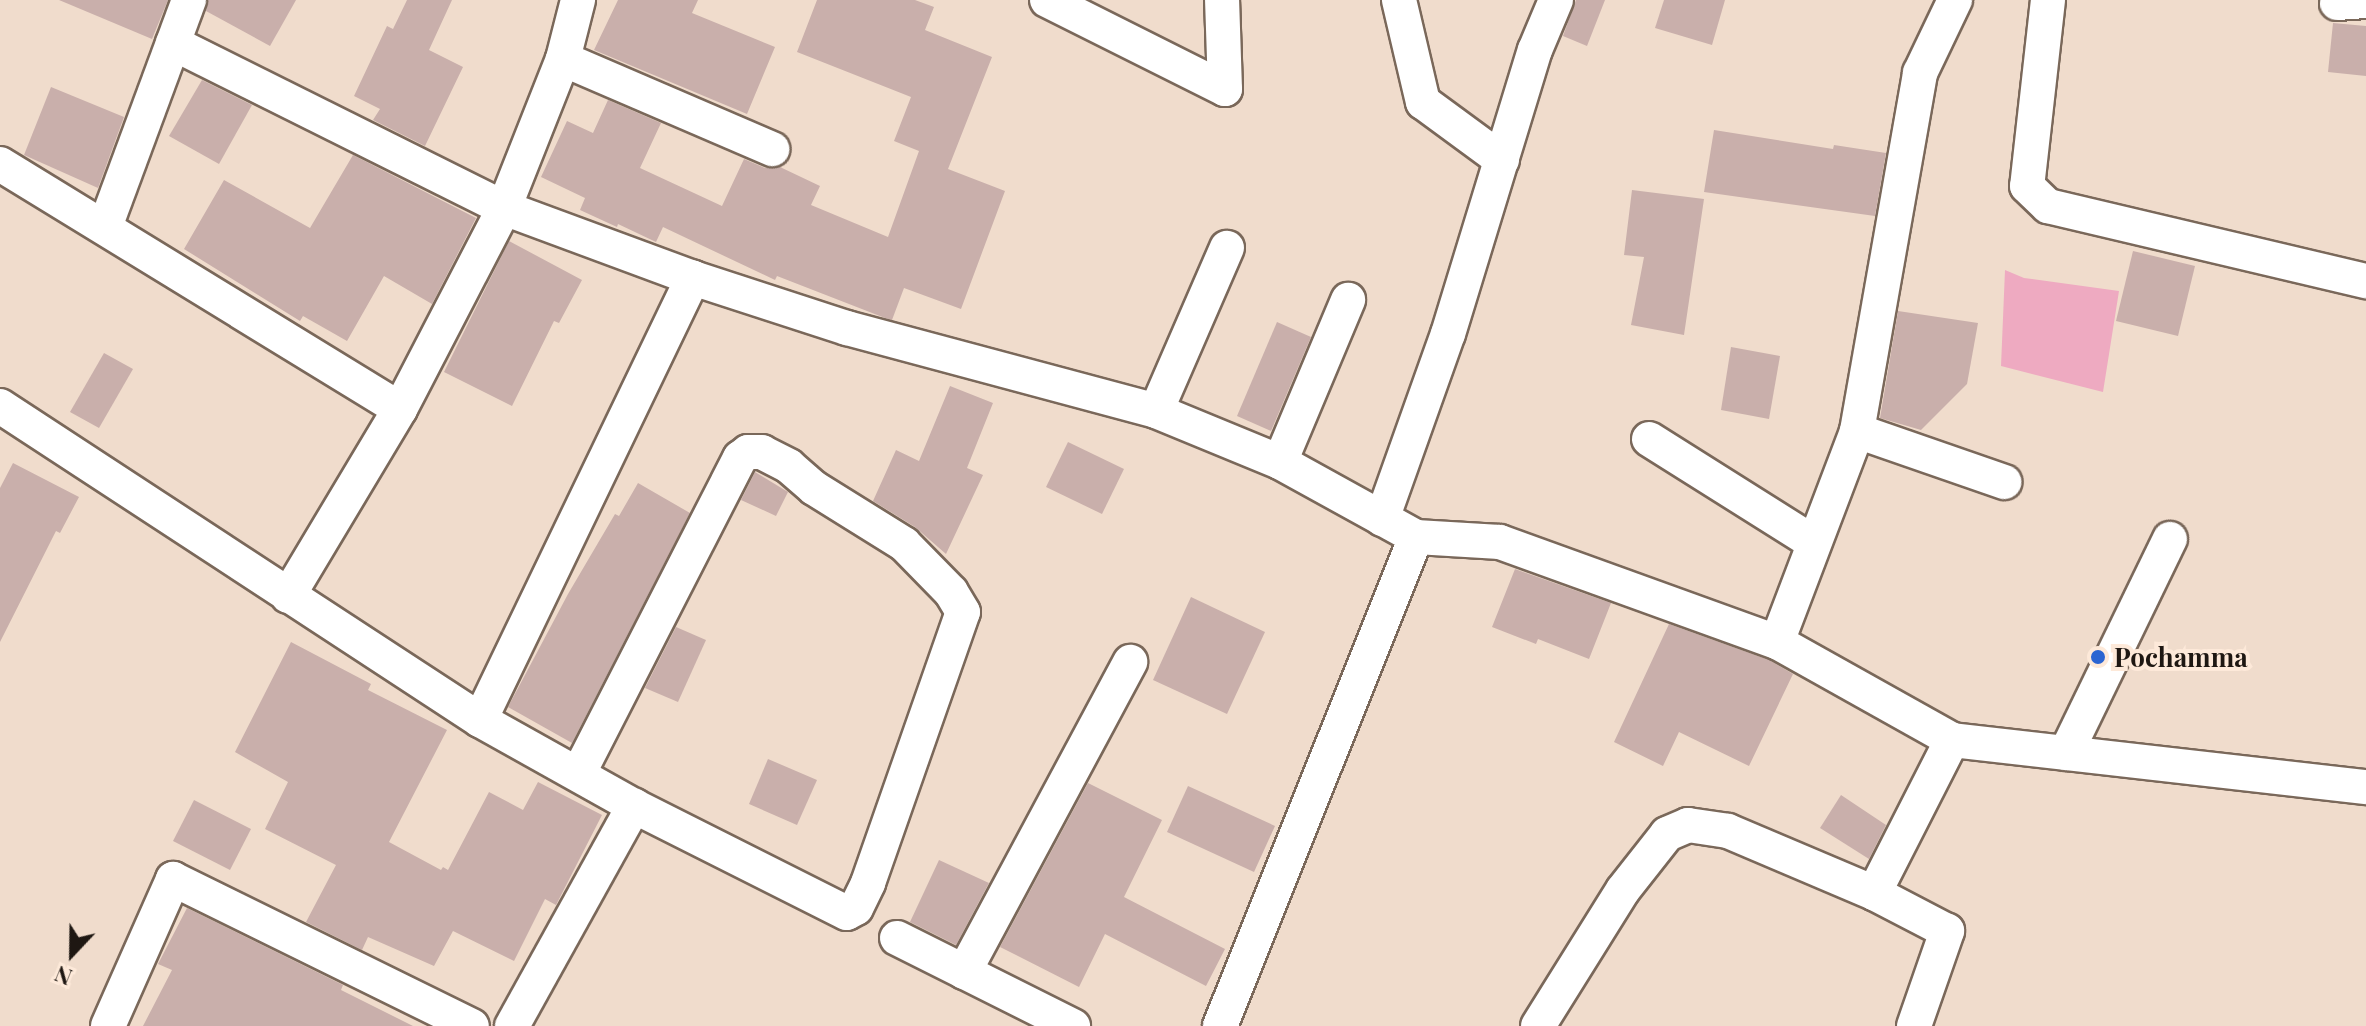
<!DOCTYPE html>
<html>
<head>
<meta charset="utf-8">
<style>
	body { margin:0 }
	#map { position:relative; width:2366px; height:1026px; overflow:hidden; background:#f0dccc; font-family:"Playfair Display",serif }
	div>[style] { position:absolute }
	.green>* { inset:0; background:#eeaac1 }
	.building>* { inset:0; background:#c9afab }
	.roads { filter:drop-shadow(2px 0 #7a685a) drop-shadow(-2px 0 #7a685a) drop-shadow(0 2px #7a685a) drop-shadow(0 -2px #7a685a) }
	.minor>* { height:34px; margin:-17px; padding:0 17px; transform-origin:17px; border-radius:17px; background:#fff }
	.dots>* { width:22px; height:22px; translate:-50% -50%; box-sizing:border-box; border:4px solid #fde9d9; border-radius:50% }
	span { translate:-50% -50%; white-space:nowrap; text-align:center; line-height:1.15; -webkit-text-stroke:8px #fde9d9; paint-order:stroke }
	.poi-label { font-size:26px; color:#1e1712; font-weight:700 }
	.left { translate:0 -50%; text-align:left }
	.north { position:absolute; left:32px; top:914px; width:80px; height:80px; -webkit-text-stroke:6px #fde9d9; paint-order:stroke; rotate:202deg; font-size:22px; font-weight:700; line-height:32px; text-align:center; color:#1e1712 }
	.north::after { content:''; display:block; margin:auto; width:28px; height:36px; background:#1e1712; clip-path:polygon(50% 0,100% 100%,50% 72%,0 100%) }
</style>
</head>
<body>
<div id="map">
	<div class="green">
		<i style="clip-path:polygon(2005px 270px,2024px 278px,2119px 291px,2103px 392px,2001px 366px)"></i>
	</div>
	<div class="building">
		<i style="clip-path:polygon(59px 0,168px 0,152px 39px)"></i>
		<i style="clip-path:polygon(208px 0,296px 0,270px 46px,206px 11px)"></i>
		<i style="clip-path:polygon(407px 0,452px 0,429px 50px,463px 67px,425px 146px,373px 120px,380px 109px,354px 96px,387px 26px,393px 29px)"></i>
		<i style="clip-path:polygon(618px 0,698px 0,692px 13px,775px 47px,747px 114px,594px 50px)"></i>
		<i style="clip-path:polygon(817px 0,915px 0,934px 7px,925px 30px,992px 57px,948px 169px,1005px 191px,961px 309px,904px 288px,892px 320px,885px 318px,777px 276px,775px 280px,663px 227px,656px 242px,618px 224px,617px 227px,580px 210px,585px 198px,541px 177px,567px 121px,593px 133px,608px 100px,661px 123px,640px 168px,722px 206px,744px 159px,765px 168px,780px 167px,820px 186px,811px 205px,888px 237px,919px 151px,894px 141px,911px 97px,797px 52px)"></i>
		<i style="clip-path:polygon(1576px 0,1605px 0,1587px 46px,1563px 36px)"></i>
		<i style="clip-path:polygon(1664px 0,1725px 0,1712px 45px,1655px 28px)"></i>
		<i style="clip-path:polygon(2333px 23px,2366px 26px,2366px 76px,2328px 72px)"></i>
		<i style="clip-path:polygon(202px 80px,252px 105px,219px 164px,169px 136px)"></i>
		<i style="clip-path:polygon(51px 87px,124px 117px,98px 188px,24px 155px)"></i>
		<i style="clip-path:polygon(1714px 130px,1833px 149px,1834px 145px,1886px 153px,1875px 216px,1704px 192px)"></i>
		<i style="clip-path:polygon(353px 155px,476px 218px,432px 304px,384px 276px,347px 341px,303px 316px,300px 321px,184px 249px,224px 180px,310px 228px)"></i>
		<i style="clip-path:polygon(1632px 190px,1704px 199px,1684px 335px,1631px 325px,1644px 257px,1624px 255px)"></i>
		<i style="clip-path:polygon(509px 241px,582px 280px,559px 323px,554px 321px,512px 406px,444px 372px)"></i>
		<i style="clip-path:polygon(2133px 251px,2195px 266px,2178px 336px,2116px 321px)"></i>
		<i style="clip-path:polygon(1898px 311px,1978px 323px,1967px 384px,1921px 430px,1880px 418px)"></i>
		<i style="clip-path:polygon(1277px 322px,1311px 337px,1271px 431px,1237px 416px)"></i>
		<i style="clip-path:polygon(1731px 347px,1780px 356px,1769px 419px,1721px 410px)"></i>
		<i style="clip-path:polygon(104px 353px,133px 369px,99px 428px,70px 412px)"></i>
		<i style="clip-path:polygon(950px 386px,993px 403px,967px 468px,983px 475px,946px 554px,915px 527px,873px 501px,896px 450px,919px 461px)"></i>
		<i style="clip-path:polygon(1068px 442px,1124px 469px,1102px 514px,1046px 487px)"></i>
		<i style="clip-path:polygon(13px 463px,79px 497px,60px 533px,56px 531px,0 642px,0 488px)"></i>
		<i style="clip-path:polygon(755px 472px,788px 492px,776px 516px,741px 500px)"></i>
		<i style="clip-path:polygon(638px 483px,690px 513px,572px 743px,508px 707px,568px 594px,615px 514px,619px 516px)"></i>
		<i style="clip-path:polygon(1515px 569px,1611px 603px,1589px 659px,1538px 639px,1536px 644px,1492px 627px)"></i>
		<i style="clip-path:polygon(1191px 597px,1265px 632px,1227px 714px,1153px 680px)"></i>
		<i style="clip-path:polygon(1669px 624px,1769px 660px,1793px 674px,1749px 766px,1679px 732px,1663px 766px,1614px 742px)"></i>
		<i style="clip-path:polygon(676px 627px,706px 640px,678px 702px,645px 688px)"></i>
		<i style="clip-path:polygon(291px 642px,371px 684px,368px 690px,447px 730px,389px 842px,441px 870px,443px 867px,448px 870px,489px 792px,523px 810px,538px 782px,602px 815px,556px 905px,545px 899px,514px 961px,453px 931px,434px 966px,368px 937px,362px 950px,306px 922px,336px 865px,265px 829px,288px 782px,235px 752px)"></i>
		<i style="clip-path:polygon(768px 759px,817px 780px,797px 825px,749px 804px)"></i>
		<i style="clip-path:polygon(1088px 783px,1162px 820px,1124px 897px,1225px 949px,1206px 986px,1105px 934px,1079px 987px,1000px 947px)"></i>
		<i style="clip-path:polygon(1188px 786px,1275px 826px,1254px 872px,1167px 832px)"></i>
		<i style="clip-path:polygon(1841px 795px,1886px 825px,1869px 859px,1820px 828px)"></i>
		<i style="clip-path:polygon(194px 800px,251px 829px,230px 870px,173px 841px)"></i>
		<i style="clip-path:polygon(939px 860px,989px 883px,956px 945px,910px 922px)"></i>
		<i style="clip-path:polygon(187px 908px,343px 985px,341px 990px,413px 1026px,143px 1026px,172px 970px,158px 964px)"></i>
	</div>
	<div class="roads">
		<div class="minor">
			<i style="left:1047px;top:0;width:199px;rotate:26.6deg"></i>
			<i style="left:1225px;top:89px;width:89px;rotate:-91.9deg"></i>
			<i style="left:1399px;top:0;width:105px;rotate:76.8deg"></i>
			<i style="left:1423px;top:102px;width:98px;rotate:36.3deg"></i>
			<i style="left:2048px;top:0;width:187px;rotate:96.4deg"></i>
			<i style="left:2027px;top:186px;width:29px;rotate:44deg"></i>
			<i style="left:2048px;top:206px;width:327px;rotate:13.3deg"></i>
			<i style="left:2337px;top:3px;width:29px;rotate:-4deg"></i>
			<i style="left:173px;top:43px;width:370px;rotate:26.5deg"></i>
			<i style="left:504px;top:208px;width:202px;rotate:20.3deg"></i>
			<i style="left:693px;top:278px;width:162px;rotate:18deg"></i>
			<i style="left:847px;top:328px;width:320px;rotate:15deg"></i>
			<i style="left:1156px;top:411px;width:134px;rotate:22.4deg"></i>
			<i style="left:1280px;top:462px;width:155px;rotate:28.9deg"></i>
			<i style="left:1416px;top:537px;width:84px;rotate:3.4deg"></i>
			<i style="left:1500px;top:542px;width:294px;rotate:19.9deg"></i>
			<i style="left:1777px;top:642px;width:201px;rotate:29.2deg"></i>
			<i style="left:1952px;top:740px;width:417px;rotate:6.5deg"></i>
			<i style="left:563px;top:59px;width:228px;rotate:23.3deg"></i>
			<i style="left:0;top:164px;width:469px;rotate:31.5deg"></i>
			<i style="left:105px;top:227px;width:242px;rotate:-69.7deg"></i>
			<i style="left:0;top:406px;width:574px;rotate:33.19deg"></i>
			<i style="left:480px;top:720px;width:176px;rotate:29.2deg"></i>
			<i style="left:634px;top:806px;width:238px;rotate:26.7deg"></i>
			<i style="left:847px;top:913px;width:10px;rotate:-29deg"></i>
			<i style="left:856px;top:908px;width:28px;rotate:-64deg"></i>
			<i style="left:868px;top:883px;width:287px;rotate:-70.7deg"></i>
			<i style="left:963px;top:612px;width:23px;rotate:-121deg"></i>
			<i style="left:951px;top:592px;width:67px;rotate:-134.4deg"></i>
			<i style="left:904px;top:544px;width:106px;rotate:-148.1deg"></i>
			<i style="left:814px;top:488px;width:33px;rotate:-139deg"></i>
			<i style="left:789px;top:466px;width:30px;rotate:-153deg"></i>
			<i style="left:762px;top:452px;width:14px;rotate:180deg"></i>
			<i style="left:748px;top:452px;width:10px;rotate:143deg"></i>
			<i style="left:740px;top:458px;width:354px;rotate:117.1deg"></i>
			<i style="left:1156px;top:411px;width:178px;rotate:-66.5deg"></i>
			<i style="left:1857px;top:431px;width:156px;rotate:19.1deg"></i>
			<i style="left:1649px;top:439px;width:195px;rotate:32.2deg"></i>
			<i style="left:1280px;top:462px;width:176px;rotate:-67.2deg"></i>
			<i style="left:1382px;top:519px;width:196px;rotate:-70.4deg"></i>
			<i style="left:1448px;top:334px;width:297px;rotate:-73deg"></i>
			<i style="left:1535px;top:50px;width:54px;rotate:-67.2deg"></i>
			<i style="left:288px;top:596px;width:218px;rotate:-59.1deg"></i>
			<i style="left:400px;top:409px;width:226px;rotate:-62.6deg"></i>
			<i style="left:504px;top:208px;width:160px;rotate:-68.4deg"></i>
			<i style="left:563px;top:59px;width:61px;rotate:-75.7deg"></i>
			<i style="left:1777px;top:642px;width:226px;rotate:-69.2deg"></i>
			<i style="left:1857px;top:431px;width:364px;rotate:-80deg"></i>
			<i style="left:1920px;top:73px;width:81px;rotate:-64.4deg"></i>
			<i style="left:480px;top:720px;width:491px;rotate:-64.3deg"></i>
			<i style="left:2066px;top:753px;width:238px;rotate:-64.1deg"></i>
			<i style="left:897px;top:938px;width:197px;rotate:26.6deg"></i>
			<i style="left:964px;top:972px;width:352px;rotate:-61.8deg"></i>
			<i style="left:108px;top:1026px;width:161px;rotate:-66.1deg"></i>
			<i style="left:173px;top:879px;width:333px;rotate:26.2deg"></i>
			<i style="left:512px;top:1026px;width:252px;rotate:-61deg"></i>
			<i style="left:1220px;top:1026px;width:527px;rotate:-68.16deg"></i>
			<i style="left:1538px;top:1026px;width:160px;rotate:-58deg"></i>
			<i style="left:1623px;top:890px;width:71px;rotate:-51.8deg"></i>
			<i style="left:1667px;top:834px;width:23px;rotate:-23deg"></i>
			<i style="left:1688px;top:825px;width:40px;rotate:8.5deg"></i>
			<i style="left:1728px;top:831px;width:159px;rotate:23deg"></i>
			<i style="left:1914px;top:1026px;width:101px;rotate:-70.8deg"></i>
			<i style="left:1947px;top:931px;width:82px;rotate:-152.5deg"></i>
			<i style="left:1874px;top:893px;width:172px;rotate:-63deg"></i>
		</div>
	</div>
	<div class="dots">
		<i style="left:2098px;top:657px;background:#2b65d2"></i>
	</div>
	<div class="poi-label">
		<span class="left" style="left:2114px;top:657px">Pochamma</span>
	</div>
	<div class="north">N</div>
</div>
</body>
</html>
